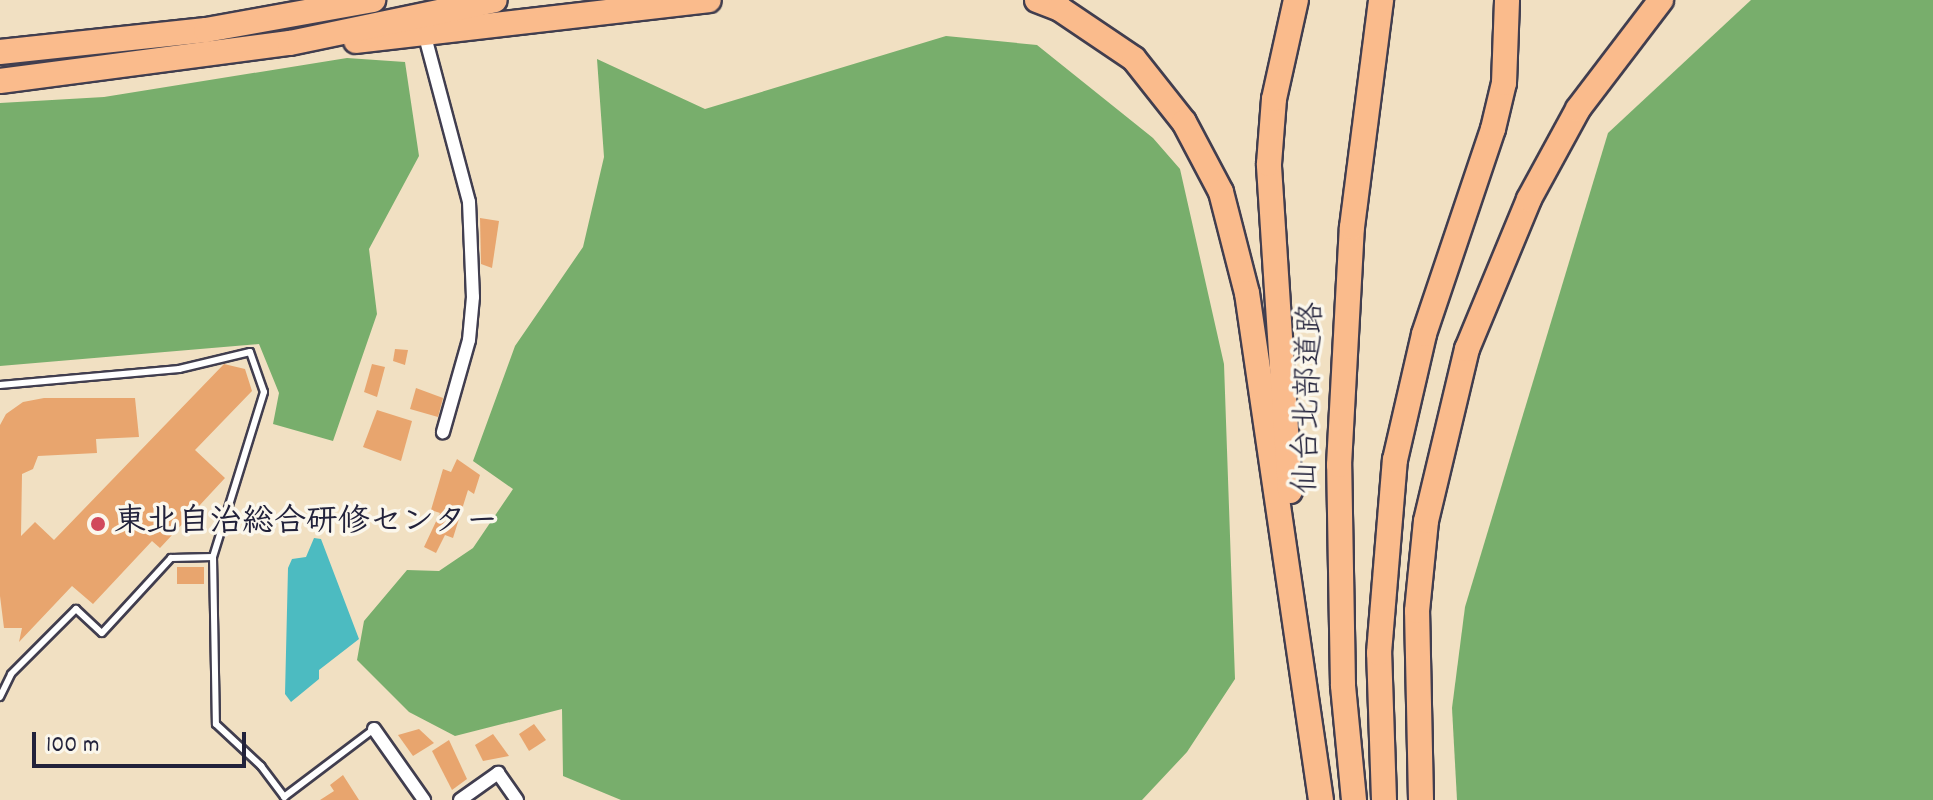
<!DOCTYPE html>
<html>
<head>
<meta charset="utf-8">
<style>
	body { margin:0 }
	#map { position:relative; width:1933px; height:800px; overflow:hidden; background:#f1e0c2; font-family:Dekko,"Klee One",sans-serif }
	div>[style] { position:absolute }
	.forest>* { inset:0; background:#78ae6c }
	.water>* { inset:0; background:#4cbbc1 }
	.building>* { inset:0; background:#e8a56e }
	.roads { filter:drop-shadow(2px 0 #413e4f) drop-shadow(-2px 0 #413e4f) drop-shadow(0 2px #413e4f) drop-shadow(0 -2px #413e4f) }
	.service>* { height:6px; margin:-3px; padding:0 3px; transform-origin:3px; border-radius:3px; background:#fff }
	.minor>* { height:12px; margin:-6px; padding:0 6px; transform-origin:6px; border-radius:6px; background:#fff }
	.motorway>* { height:24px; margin:-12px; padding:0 12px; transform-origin:12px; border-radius:12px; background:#fabb8c }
	.dots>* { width:22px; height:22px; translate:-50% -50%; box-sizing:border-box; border:4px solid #fbf7ec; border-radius:50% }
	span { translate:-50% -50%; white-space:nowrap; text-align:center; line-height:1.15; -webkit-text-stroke:7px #fbf7ec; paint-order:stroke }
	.street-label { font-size:32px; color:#22223b }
	.poi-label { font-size:32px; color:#22223b; font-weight:700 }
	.left { translate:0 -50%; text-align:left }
	.scale { position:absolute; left:32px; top:732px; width:214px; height:36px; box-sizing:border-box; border:4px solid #22223b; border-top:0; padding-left:10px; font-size:24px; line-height:28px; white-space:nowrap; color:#22223b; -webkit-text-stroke:6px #fbf7ec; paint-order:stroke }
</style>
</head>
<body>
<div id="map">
	<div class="forest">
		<i style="clip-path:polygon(1751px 0,1933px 0,1933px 800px,1457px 800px,1452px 708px,1465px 607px,1608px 133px)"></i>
		<i style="clip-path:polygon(946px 36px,1037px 45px,1153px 138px,1180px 169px,1224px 364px,1235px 679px,1187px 752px,1142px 800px,621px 800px,563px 776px,562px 709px,455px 736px,409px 712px,357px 660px,364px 621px,407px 570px,439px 571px,473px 548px,513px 489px,473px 461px,515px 346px,583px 247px,604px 157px,597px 59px,705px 109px)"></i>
		<i style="clip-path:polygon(347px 58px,405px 62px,419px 156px,369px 249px,377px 314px,333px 441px,273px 424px,279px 393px,259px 344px,0 366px,0 103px,104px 97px)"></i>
	</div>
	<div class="water">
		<i style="clip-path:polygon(314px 538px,321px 539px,359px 639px,319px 670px,319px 679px,291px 702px,285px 694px,288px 568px,292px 559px,306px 557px)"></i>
	</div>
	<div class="building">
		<i style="clip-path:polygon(480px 218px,499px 221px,492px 268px,481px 264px)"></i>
		<i style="clip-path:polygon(395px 349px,408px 350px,405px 365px,393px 361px)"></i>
		<i style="clip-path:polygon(224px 364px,245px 369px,252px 391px,195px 450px,225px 478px,160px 548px,152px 541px,93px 604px,72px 586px,19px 642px,22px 628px,4px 628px,0 596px,0 425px,6px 414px,23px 402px,44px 398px,135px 398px,139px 437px,96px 439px,97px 453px,38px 456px,33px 469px,22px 474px,21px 536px,35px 522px,54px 540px)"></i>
		<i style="clip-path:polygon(372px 364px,385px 367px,377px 397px,364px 392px)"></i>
		<i style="clip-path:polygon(416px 388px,443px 398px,438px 417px,410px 409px)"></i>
		<i style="clip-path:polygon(377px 410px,412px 421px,401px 461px,363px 447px)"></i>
		<i style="clip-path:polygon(457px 459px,480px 475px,474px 494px,468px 490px,453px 538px,445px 535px,436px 553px,424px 547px,440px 513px,431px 510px,443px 469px,451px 472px)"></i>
		<i style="clip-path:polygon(177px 567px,204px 567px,204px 584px,177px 584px)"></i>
		<i style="clip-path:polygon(534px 724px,546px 740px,529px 751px,519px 734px)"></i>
		<i style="clip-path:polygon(419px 729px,434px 743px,413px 756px,398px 735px)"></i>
		<i style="clip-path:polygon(493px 734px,509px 756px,483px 761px,475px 745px)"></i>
		<i style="clip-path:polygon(449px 740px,467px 779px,452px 790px,432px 751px)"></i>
		<i style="clip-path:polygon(343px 775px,359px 800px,320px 800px,334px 791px,330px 785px)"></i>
	</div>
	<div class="roads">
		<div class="service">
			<i style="left:0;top:385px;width:180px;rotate:-5.1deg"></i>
			<i style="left:179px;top:369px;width:73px;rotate:-13.5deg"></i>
			<i style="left:250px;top:352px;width:42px;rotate:70.7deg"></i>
			<i style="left:264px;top:392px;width:173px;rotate:107.2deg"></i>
			<i style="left:213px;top:557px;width:167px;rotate:89deg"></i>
			<i style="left:216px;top:724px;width:62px;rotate:43deg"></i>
			<i style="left:261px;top:766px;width:39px;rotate:53deg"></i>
			<i style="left:284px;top:797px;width:113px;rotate:-37.1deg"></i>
			<i style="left:0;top:697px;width:25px;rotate:-64deg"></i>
			<i style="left:11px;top:674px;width:92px;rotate:-45deg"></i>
			<i style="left:76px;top:609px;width:35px;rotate:43deg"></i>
			<i style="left:102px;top:633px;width:102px;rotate:-47.4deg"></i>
			<i style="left:171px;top:558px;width:42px;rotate:-1.4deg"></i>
		</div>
		<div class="minor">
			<i style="left:427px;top:44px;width:163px;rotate:75.1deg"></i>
			<i style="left:469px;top:202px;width:95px;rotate:87.6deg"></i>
			<i style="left:473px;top:297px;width:43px;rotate:95.3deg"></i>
			<i style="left:469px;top:340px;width:96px;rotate:105.8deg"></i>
			<i style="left:374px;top:729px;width:87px;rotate:54.8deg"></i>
			<i style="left:460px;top:800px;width:47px;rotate:-35.4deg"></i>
			<i style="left:498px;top:773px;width:33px;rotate:55deg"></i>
		</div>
		<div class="motorway">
			<i style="left:1037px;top:0;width:25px;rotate:21deg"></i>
			<i style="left:1060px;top:9px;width:89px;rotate:34deg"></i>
			<i style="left:1134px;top:59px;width:80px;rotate:51.6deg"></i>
			<i style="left:1184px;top:122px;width:79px;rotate:62.1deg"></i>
			<i style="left:1221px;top:192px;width:104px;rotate:75.6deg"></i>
			<i style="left:1247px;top:293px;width:512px;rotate:81.7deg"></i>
			<i style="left:356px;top:41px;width:355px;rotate:-6.6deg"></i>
			<i style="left:0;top:52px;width:207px;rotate:-6.1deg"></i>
			<i style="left:206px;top:30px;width:170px;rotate:-10.2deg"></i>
			<i style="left:0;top:81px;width:292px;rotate:-7.5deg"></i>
			<i style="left:290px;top:43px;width:209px;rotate:-11.8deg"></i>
			<i style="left:1290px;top:491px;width:328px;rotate:-93.7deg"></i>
			<i style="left:1269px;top:164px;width:65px;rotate:-85.6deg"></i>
			<i style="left:1274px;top:99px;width:101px;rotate:-77.5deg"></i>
			<i style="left:1354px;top:800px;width:116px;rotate:-95.5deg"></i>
			<i style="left:1343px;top:685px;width:220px;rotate:-91deg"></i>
			<i style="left:1339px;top:465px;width:238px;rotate:-86.9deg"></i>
			<i style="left:1352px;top:227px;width:229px;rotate:-82.7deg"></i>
			<i style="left:1384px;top:800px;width:147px;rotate:-91.9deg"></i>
			<i style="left:1379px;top:653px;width:194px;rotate:-85.3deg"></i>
			<i style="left:1395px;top:460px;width:129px;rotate:-77deg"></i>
			<i style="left:1424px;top:334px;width:216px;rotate:-71.4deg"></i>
			<i style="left:1493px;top:129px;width:47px;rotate:-76.6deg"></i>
			<i style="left:1504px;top:83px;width:83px;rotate:-87.9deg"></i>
			<i style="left:1421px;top:800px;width:189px;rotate:-91.2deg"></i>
			<i style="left:1417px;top:611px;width:90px;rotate:-84.3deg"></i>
			<i style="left:1426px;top:521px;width:177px;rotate:-76.6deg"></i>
			<i style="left:1467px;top:349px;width:162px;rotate:-67.5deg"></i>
			<i style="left:1529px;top:199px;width:102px;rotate:-61.4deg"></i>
			<i style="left:1578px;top:109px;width:137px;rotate:-52.7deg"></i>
		</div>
	</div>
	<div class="dots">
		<i style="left:98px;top:524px;background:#d1495b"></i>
	</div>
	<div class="street-label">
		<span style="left:1311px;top:398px;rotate:-88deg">仙台北部道路</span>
	</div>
	<div class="poi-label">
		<span class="left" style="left:114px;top:524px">東北自治総合研修センター</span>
	</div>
	<div class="scale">100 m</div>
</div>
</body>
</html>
